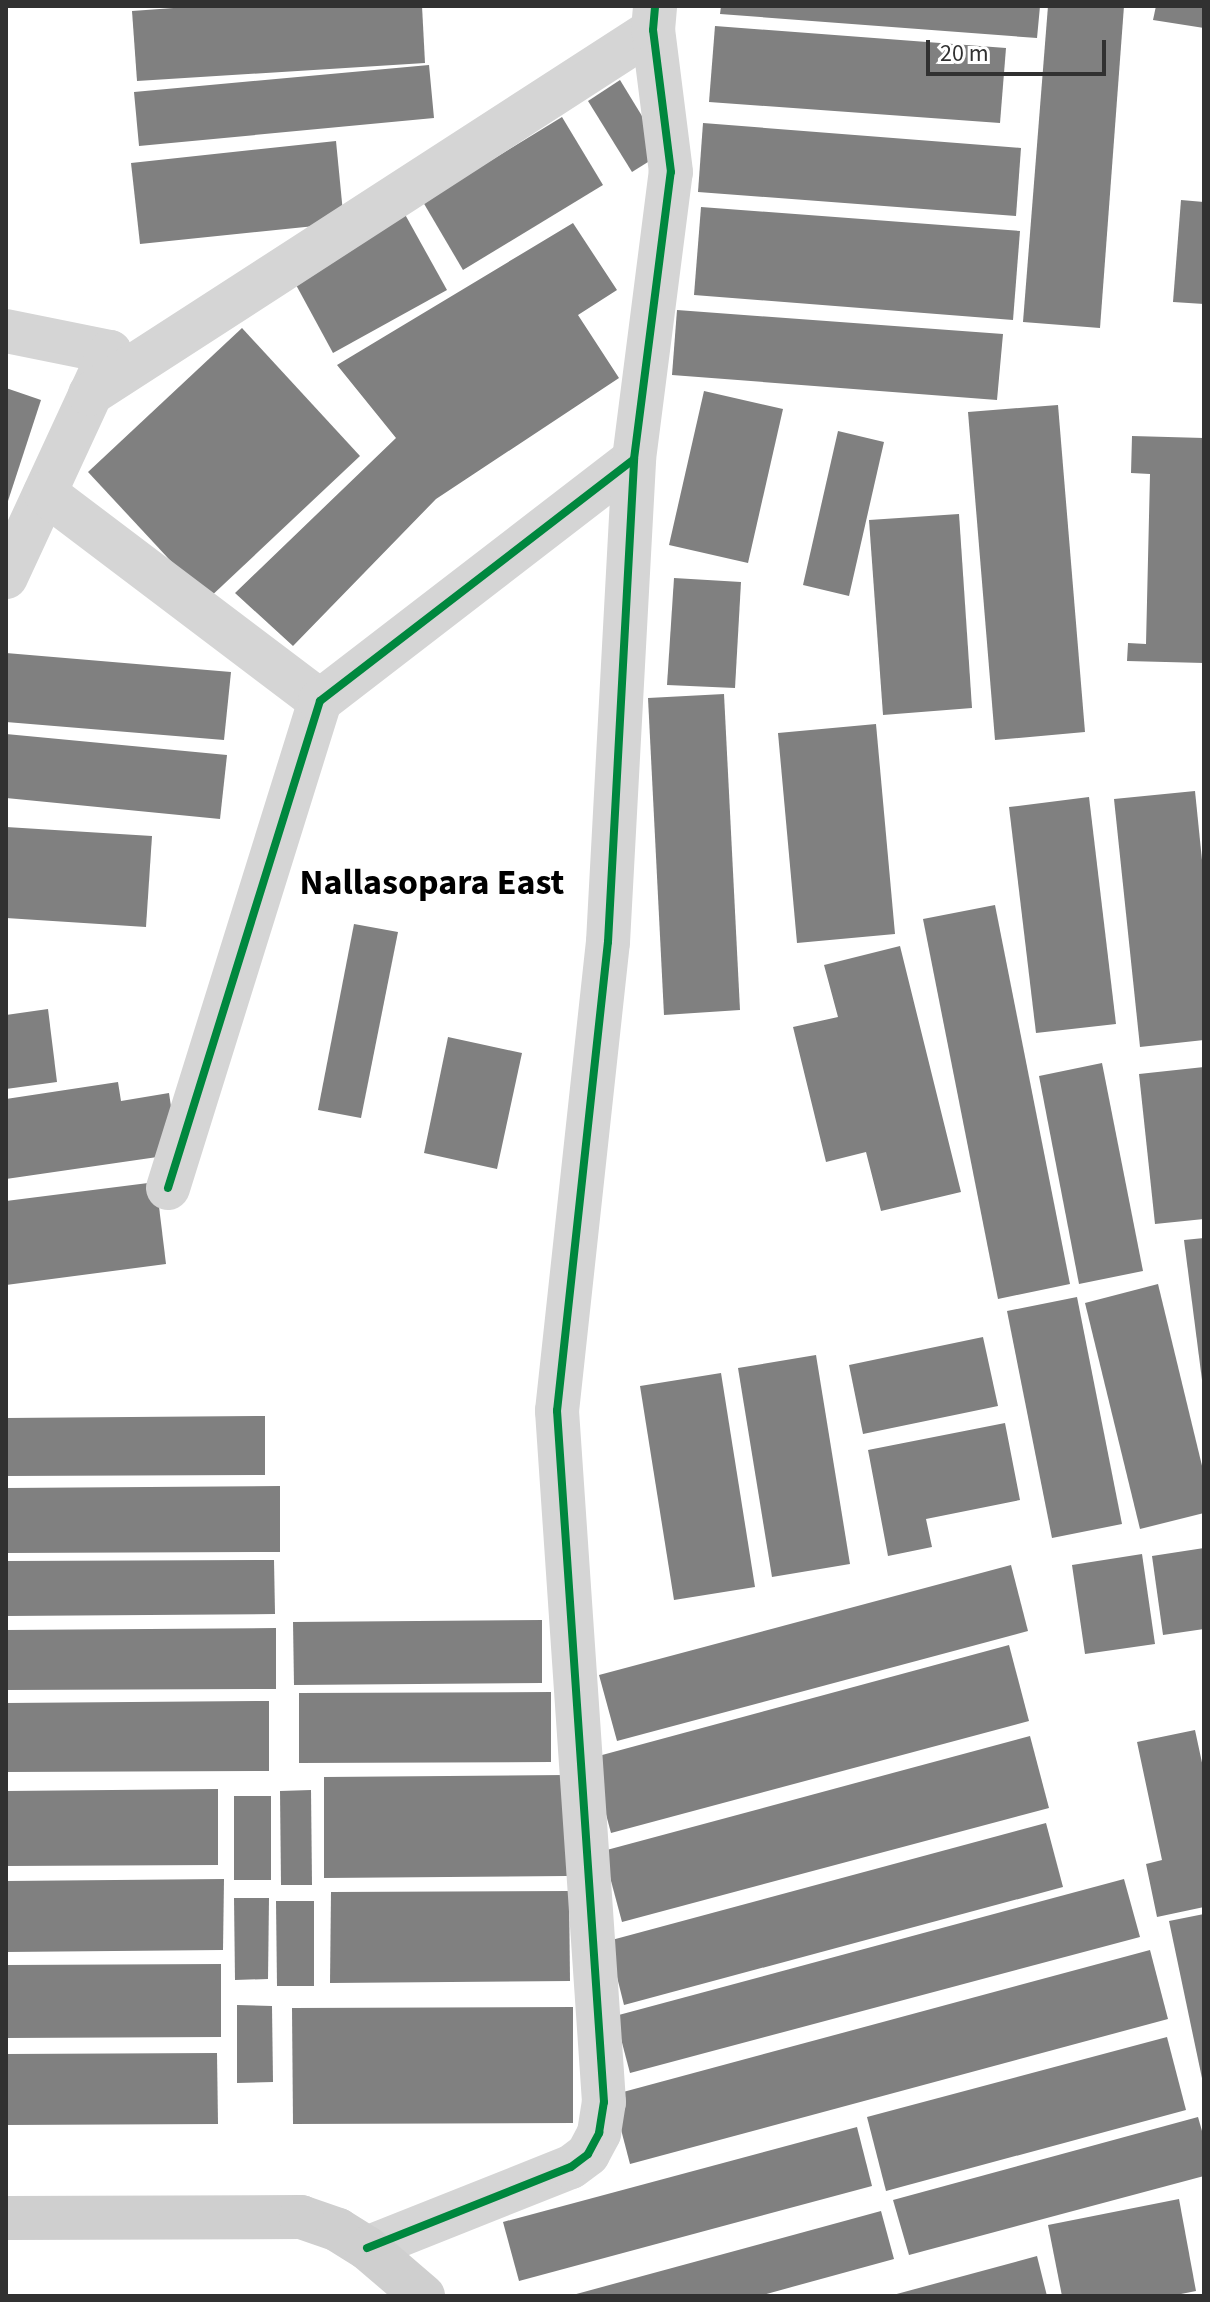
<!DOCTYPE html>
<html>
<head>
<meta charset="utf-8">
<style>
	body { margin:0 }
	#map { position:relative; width:1210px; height:2302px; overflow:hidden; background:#fff; font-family:"Source Sans 3",sans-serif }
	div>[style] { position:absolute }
	.building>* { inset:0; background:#808080 }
	.street>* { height:44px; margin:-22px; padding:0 22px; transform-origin:22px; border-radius:22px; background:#d5d5d5 }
	.secondary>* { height:44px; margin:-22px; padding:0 22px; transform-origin:22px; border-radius:22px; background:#cfcfcf }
	.cycleway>* { height:8px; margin:-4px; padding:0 4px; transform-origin:4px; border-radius:4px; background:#00873e }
	span { translate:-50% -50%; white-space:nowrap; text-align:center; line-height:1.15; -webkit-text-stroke:8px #fff; paint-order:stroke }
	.district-label { font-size:36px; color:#000; font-weight:700 }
	.frame { position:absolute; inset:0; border:8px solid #313131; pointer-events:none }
	.scale { position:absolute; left:926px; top:40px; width:180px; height:36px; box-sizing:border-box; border:4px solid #313131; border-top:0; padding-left:10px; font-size:24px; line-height:28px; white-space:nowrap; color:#313131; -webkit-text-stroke:6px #fff; paint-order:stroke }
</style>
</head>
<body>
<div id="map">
	<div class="building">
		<i style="clip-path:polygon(201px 6px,422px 6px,425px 63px,137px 81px,132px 11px)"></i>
		<i style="clip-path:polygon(721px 6px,1040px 6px,1037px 38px,720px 14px)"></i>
		<i style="clip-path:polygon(1048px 6px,1124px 6px,1100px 328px,1023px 322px)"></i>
		<i style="clip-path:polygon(1156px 6px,1204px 6px,1204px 28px,1153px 20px)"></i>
		<i style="clip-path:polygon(715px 26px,1006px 48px,1000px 123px,709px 102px)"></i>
		<i style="clip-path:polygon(429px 65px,434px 118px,139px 146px,134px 92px)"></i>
		<i style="clip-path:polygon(620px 80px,664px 152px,632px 172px,588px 101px)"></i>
		<i style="clip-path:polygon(562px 117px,603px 185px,463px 270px,423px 202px)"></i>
		<i style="clip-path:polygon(703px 123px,1021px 148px,1016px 216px,698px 192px)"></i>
		<i style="clip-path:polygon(336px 141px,344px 223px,140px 244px,131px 163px)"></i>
		<i style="clip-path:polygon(1181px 200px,1204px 202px,1204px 304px,1173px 302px)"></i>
		<i style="clip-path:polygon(701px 207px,1020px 231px,1013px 320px,694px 295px)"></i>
		<i style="clip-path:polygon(402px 209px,447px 290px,333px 353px,289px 272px)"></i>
		<i style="clip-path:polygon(573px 223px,617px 290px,578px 315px,619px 378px,436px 499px,293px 646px,235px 593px,396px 438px,337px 365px)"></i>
		<i style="clip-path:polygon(677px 310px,1003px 334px,997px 400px,672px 375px)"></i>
		<i style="clip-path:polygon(242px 328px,360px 456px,207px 600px,88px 472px)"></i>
		<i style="clip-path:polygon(6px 388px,41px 400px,7px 504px,6px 504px)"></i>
		<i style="clip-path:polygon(704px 391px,783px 409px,748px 563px,669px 545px)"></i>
		<i style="clip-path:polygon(1058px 405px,1085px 732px,995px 740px,968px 412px)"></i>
		<i style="clip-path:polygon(838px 431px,884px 442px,849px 596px,803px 585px)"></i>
		<i style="clip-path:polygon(1132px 436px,1204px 438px,1204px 663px,1127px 661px,1128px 643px,1146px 644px,1150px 474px,1131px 473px)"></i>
		<i style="clip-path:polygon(959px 514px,972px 708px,883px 715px,869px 520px)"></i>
		<i style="clip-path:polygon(674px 578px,741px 582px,735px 688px,667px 685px)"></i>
		<i style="clip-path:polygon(6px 653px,231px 672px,224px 740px,6px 722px)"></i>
		<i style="clip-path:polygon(724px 694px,740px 1010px,664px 1015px,648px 698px)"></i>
		<i style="clip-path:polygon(876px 724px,895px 934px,797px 943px,778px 733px)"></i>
		<i style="clip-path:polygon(6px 734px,227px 755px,220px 819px,6px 798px)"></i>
		<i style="clip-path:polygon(1195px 791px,1204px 880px,1204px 1040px,1140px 1047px,1114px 799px)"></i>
		<i style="clip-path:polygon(1089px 797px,1116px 1024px,1036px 1033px,1009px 807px)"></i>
		<i style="clip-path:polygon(6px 827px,152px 836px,146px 927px,6px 918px)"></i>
		<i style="clip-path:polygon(995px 905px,1070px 1284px,998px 1299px,923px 919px)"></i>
		<i style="clip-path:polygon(354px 924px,398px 932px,361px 1118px,318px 1110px)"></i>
		<i style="clip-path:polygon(900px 946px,961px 1192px,881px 1211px,866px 1152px,826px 1162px,793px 1027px,838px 1017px,824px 965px)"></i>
		<i style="clip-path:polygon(48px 1009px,57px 1082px,6px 1089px,6px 1015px)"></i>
		<i style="clip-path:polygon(448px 1037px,522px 1053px,497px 1169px,424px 1153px)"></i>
		<i style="clip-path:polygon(1102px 1063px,1143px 1271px,1079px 1284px,1039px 1076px)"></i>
		<i style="clip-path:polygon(1204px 1067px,1204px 1219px,1155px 1224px,1139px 1074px)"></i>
		<i style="clip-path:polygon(118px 1082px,121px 1101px,169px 1093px,178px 1154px,6px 1179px,6px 1099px)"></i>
		<i style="clip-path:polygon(156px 1182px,166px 1264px,6px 1285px,6px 1201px)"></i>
		<i style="clip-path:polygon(1204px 1238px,1204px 1380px,1202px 1380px,1184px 1240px)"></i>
		<i style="clip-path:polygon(1158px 1284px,1204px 1474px,1204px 1513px,1140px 1529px,1085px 1303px)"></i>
		<i style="clip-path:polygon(1077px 1297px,1122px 1524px,1052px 1538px,1007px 1311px)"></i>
		<i style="clip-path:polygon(983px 1337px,998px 1406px,863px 1434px,849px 1365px)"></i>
		<i style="clip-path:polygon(816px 1355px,850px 1564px,772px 1577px,738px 1368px)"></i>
		<i style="clip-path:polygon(721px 1373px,755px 1587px,674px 1600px,640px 1386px)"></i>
		<i style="clip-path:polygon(265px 1416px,265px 1475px,6px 1476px,6px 1418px)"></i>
		<i style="clip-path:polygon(1005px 1423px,1020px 1500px,926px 1519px,932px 1547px,888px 1556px,868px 1450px)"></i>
		<i style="clip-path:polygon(280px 1486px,280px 1552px,6px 1553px,6px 1488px)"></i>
		<i style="clip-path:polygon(1204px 1548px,1204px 1629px,1163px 1635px,1152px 1556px)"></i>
		<i style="clip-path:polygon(1142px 1554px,1155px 1644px,1085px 1654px,1072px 1565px)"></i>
		<i style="clip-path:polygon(274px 1560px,275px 1614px,6px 1616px,6px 1561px)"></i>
		<i style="clip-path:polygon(1011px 1565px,1028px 1631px,617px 1741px,599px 1675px)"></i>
		<i style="clip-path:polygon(542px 1620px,542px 1683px,294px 1685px,293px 1622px)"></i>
		<i style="clip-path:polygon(276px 1628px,276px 1689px,6px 1690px,6px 1630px)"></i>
		<i style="clip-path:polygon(1009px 1645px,1029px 1721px,611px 1833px,591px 1758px)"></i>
		<i style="clip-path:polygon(551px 1692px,551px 1762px,299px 1763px,299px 1693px)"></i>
		<i style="clip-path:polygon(269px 1701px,269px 1771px,6px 1772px,6px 1703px)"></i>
		<i style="clip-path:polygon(1195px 1730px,1204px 1772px,1204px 1907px,1157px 1917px,1146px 1864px,1162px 1860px,1137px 1742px)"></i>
		<i style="clip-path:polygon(1030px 1736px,1049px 1808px,622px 1922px,603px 1851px)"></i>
		<i style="clip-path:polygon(566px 1775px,567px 1876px,324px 1878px,324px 1777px)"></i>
		<i style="clip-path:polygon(218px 1789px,218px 1865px,6px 1866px,6px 1791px)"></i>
		<i style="clip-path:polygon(311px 1790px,312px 1885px,281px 1885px,280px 1791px)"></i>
		<i style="clip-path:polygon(234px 1796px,271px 1796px,271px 1880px,234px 1880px)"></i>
		<i style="clip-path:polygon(1046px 1823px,1063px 1887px,624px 2005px,608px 1941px)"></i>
		<i style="clip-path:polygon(224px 1879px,223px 1950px,6px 1952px,6px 1881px)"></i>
		<i style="clip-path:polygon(1124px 1879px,1140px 1937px,630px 2073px,615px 2016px)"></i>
		<i style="clip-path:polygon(569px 1891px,570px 1981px,330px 1983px,331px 1892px)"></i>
		<i style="clip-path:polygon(234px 1898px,269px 1898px,268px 1979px,235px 1980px)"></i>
		<i style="clip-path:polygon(276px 1901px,314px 1901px,314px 1986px,277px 1986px)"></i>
		<i style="clip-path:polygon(1204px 1914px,1204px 2083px,1203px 2083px,1169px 1921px)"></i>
		<i style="clip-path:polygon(1150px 1950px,1168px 2019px,630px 2164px,612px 2095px)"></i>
		<i style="clip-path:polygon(221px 1964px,221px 2037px,6px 2038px,6px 1965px)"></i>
		<i style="clip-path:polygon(237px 2005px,272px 2006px,273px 2082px,237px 2083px)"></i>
		<i style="clip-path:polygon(573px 2007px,573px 2123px,293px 2124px,292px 2008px)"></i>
		<i style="clip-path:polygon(1167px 2037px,1186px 2110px,886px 2191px,867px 2117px)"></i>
		<i style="clip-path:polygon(217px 2053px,218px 2124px,6px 2125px,6px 2054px)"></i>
		<i style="clip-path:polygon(1198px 2117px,1204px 2138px,1204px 2176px,909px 2255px,893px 2200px)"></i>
		<i style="clip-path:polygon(857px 2127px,872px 2186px,519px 2281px,503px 2222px)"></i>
		<i style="clip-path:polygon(1179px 2199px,1196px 2291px,1171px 2296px,1062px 2296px,1048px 2225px)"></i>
		<i style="clip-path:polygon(881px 2211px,894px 2259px,759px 2296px,569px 2296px)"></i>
		<i style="clip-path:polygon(1037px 2256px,1047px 2296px,893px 2296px,893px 2295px)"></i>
	</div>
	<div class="street">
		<i style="left:6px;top:331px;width:106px;rotate:11.4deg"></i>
		<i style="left:110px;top:352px;width:248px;rotate:114.8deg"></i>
		<i style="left:90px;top:394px;width:670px;rotate:-32.88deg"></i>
		<i style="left:45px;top:493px;width:345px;rotate:37.1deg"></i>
		<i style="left:168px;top:1188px;width:510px;rotate:-72.67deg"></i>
		<i style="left:320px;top:701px;width:396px;rotate:-37.6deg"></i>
		<i style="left:367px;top:2248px;width:219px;rotate:-21.7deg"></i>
		<i style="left:571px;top:2167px;width:21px;rotate:-37deg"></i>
		<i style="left:588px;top:2154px;width:24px;rotate:-62deg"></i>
		<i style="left:599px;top:2133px;width:31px;rotate:-81deg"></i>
		<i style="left:604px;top:2102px;width:693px;rotate:-93.89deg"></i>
		<i style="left:557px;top:1411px;width:472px;rotate:-83.8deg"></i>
		<i style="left:608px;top:942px;width:484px;rotate:-86.9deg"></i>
		<i style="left:634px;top:459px;width:289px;rotate:-82.7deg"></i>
		<i style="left:671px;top:172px;width:143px;rotate:-97.2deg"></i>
		<i style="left:653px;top:30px;width:24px;rotate:-85deg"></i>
	</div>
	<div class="secondary">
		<i style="left:6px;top:2218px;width:295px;rotate:-0.2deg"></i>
		<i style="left:301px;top:2217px;width:39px;rotate:19deg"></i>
		<i style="left:338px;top:2230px;width:34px;rotate:32deg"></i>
		<i style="left:367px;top:2248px;width:74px;rotate:40.6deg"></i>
	</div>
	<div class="cycleway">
		<i style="left:168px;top:1188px;width:510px;rotate:-72.67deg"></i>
		<i style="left:320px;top:701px;width:396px;rotate:-37.6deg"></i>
		<i style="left:367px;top:2248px;width:219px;rotate:-21.7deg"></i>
		<i style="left:571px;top:2167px;width:21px;rotate:-37deg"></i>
		<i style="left:588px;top:2154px;width:24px;rotate:-62deg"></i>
		<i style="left:599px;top:2133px;width:31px;rotate:-81deg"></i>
		<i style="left:604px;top:2102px;width:693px;rotate:-93.89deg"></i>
		<i style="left:557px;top:1411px;width:472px;rotate:-83.8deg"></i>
		<i style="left:608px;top:942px;width:484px;rotate:-86.9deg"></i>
		<i style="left:634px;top:459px;width:289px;rotate:-82.7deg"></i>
		<i style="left:671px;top:172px;width:143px;rotate:-97.2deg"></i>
		<i style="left:653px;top:30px;width:24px;rotate:-85deg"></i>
	</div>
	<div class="district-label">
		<span style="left:432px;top:883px">Nallasopara East</span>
	</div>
	<div class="frame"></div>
	<div class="scale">20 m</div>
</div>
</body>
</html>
